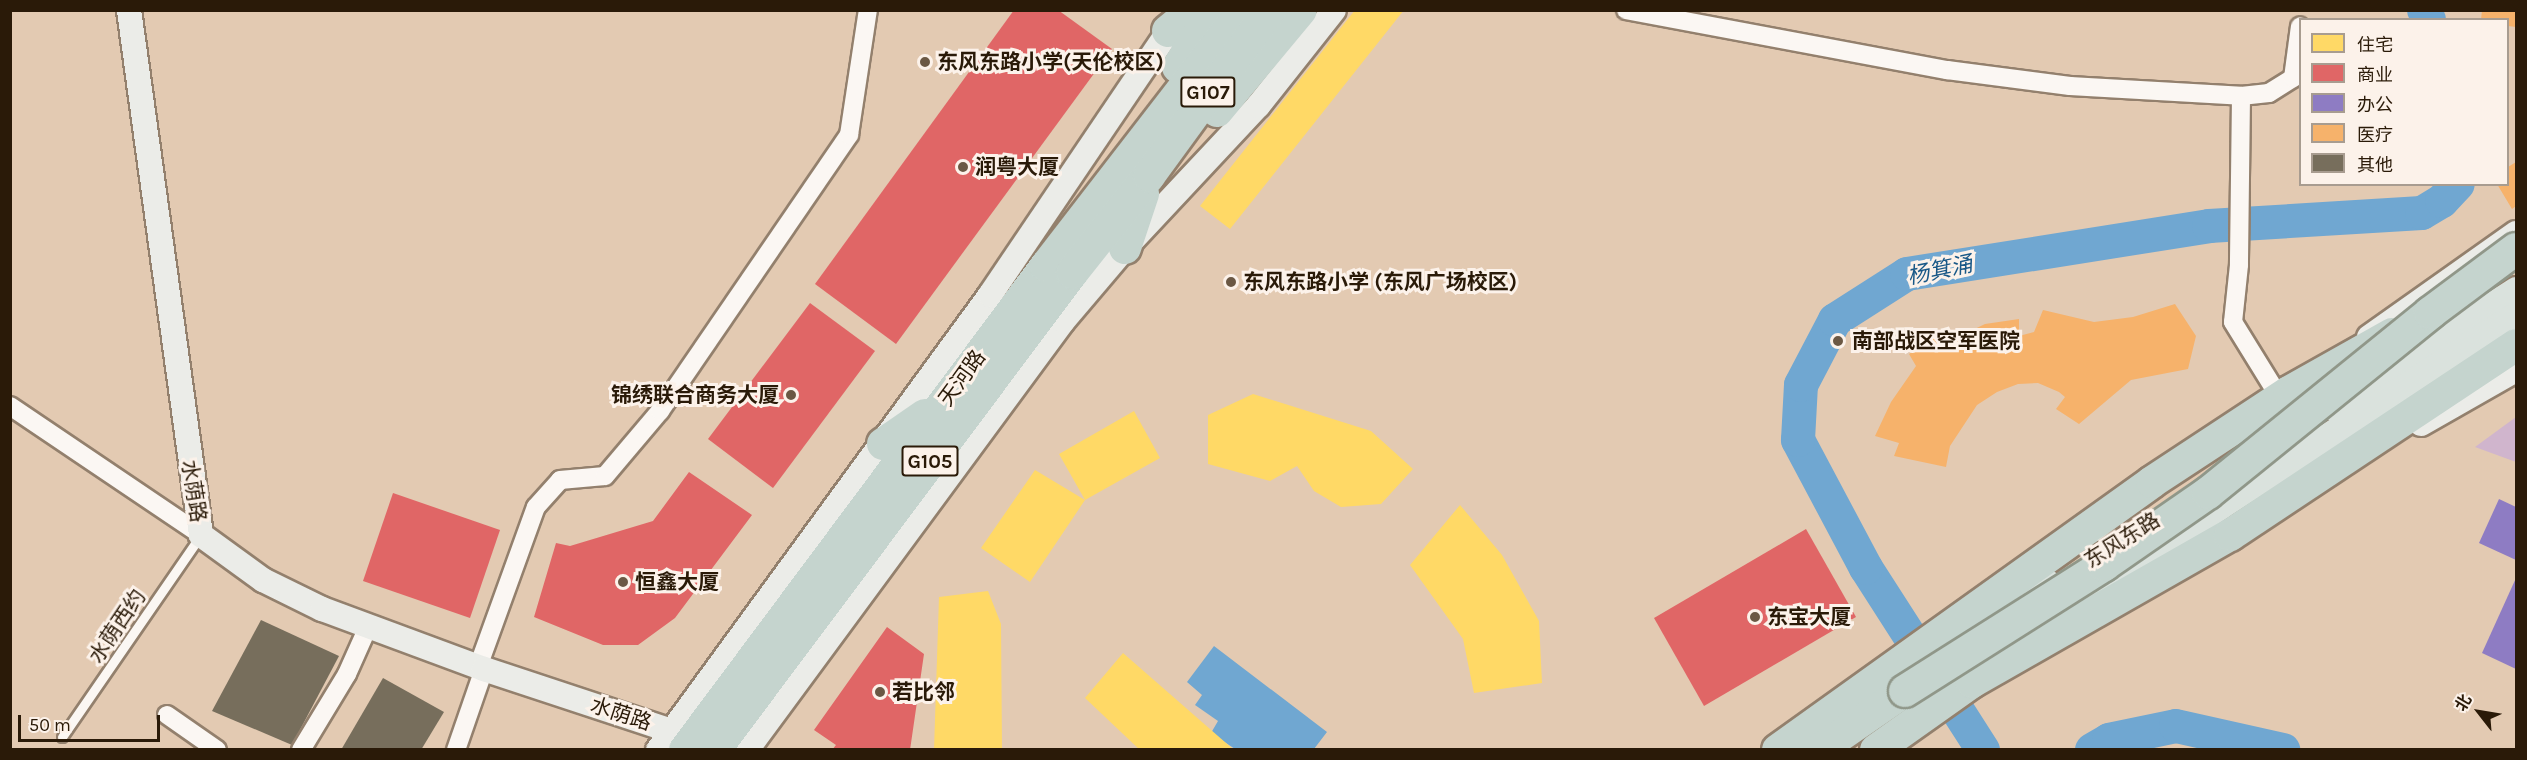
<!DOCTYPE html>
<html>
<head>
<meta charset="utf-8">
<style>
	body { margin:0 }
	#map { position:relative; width:2527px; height:760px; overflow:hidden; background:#e3cab2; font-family:Karla,"Noto Sans SC",sans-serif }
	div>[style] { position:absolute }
	.green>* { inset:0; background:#d0b5cd }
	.water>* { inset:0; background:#70a7d1 }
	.homes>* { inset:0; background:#ffd966 }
	.shops>* { inset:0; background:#e06666 }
	.offices>* { inset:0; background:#8e7cc3 }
	.health>* { inset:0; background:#f6b26b }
	.river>* { height:34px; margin:-17px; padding:0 17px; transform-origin:17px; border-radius:17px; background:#70a7d1 }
	.building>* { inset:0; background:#776e5c }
	.roads { filter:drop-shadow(2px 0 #93806d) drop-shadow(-2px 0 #93806d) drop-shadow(0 2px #93806d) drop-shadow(0 -2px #93806d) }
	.lane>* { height:9px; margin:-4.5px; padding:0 4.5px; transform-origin:4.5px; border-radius:4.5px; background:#fbf7f3 }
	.street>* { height:18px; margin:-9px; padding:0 9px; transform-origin:9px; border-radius:9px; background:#fbf7f3 }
	.secondary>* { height:24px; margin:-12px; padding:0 12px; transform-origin:12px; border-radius:12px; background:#ebece8 }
	.primary>* { height:27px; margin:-13.5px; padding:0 13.5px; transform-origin:13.5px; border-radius:13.5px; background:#dae2dd }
	.highway>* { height:32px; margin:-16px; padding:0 16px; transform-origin:16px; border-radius:16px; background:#c5d4ce }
	.bridges { filter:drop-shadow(2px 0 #909789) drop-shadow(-2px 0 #909789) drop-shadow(0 2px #909789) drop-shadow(0 -2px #909789) }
	.highway-bridge>* { height:32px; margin:-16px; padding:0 16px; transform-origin:16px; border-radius:16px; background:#c5d4ce }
	.dots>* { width:16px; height:16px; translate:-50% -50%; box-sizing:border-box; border:3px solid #fcf2ea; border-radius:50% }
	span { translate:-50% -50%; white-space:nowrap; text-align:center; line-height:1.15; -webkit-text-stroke:6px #fcf2ea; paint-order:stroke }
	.shield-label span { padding:2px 4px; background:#fcf2ea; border:2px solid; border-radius:4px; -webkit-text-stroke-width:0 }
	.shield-label { font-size:20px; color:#2a1a08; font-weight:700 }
	.poi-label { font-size:21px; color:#2a1a08; font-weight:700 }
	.left { translate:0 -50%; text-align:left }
	.right { translate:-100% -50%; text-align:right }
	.street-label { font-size:21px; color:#2a1a08 }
	.water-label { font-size:22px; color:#195887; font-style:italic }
	.frame { position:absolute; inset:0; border:12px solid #2a1a08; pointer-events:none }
	.legend { position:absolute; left:2299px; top:18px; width:210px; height:168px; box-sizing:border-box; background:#fcf2ea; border:2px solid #a89c90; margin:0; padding:8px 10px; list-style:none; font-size:18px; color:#2a1a08 }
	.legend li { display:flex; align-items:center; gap:12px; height:30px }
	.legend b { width:30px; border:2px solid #a89c90 }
	.north { position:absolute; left:2449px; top:682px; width:60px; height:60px; -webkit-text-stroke:4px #fcf2ea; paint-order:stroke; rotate:301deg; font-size:16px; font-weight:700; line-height:24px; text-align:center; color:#2a1a08 }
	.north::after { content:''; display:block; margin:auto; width:21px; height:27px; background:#2a1a08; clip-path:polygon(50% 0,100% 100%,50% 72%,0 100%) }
	.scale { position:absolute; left:18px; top:715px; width:142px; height:27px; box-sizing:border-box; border:3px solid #2a1a08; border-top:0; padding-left:8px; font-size:18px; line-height:21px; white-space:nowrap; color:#2a1a08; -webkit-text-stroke:4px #fcf2ea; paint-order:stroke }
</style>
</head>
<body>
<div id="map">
	<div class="green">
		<i style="clip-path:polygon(2516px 417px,2516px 462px,2475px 447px)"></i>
	</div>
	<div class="water">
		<i style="clip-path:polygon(1214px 646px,1327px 732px,1314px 749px,1235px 749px,1211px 733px,1218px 721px,1195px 705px,1202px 695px,1187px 682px)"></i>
	</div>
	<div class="homes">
		<i style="clip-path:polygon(1031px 10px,1093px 52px,894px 325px,833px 281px)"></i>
		<i style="clip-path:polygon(1355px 10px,1404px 10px,1230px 229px,1200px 206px)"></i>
		<i style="clip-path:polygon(1253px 394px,1371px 431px,1413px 469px,1381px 504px,1341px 507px,1314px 491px,1297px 466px,1270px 481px,1208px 464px,1208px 415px)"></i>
		<i style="clip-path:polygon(1134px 411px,1160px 458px,1085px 500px,1030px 582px,981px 548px,1035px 470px,1085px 500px,1059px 454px)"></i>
		<i style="clip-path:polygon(1460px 505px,1502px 555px,1539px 621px,1542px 683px,1474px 693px,1463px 639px,1410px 565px)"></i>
		<i style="clip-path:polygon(988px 591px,1001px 624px,1002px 750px,934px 750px,939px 597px)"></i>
		<i style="clip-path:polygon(1123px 653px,1234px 750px,1140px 750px,1085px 698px)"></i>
	</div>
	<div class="shops">
		<i style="clip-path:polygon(1014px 10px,1058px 10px,1112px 49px,896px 344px,815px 284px)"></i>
		<i style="clip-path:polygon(810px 303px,875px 351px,773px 488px,708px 439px)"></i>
		<i style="clip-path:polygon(689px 472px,752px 515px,675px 618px,638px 645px,603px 645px,534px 617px,556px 543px,570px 546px,653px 521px)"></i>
		<i style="clip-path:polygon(393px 493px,500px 530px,470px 618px,363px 581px)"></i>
		<i style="clip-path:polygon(1806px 529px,1856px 617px,1704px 706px,1654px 618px)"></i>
		<i style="clip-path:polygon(887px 627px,924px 654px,910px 750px,832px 750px,836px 745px,814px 730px)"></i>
	</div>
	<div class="offices">
		<i style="clip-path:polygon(2499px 499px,2516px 507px,2516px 560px,2479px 543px)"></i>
		<i style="clip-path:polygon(2516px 578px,2516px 669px,2482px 653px)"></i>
	</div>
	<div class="health">
		<i style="clip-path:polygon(2482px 10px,2516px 10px,2516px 27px,2508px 26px,2508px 20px,2481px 20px)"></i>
		<i style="clip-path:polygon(2516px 162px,2516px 206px,2512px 209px,2497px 184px,2508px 184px,2508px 167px)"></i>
		<i style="clip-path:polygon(2175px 304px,2196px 336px,2188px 369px,2131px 380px,2079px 424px,2056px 409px,2065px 397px,2059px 392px,2038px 383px,2018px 384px,1997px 392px,1977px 405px,1950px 446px,1946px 467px,1894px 456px,1899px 443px,1875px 436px,1891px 402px,1916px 366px,1909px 354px,1946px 330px,1954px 339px,1985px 324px,2019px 319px,2019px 336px,2034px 332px,2043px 310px,2094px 322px,2133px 317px)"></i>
	</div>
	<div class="river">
		<i style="left:2424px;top:10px;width:11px;rotate:63deg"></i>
		<i style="left:1936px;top:677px;width:130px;rotate:-122.7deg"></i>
		<i style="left:1866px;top:568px;width:145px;rotate:-118deg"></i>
		<i style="left:1798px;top:440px;width:55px;rotate:-86.9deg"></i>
		<i style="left:1801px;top:385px;width:73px;rotate:-62.4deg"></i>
		<i style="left:1835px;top:320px;width:85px;rotate:-32.6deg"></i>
		<i style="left:1907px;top:274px;width:306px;rotate:-9deg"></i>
		<i style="left:2209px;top:226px;width:213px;rotate:-3.5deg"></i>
		<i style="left:2422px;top:213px;width:23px;rotate:-31deg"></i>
		<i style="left:2442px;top:201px;width:23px;rotate:-47deg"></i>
		<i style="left:1956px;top:708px;width:50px;rotate:57.3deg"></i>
		<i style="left:2092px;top:750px;width:20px;rotate:-30deg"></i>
		<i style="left:2109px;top:740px;width:68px;rotate:-11.8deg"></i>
		<i style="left:2176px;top:726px;width:110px;rotate:12.6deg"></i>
	</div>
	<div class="building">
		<i style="clip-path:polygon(261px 620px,339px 656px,292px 745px,212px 711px)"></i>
		<i style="clip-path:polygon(383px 678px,444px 712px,421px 750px,341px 750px)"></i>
	</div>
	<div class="roads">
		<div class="lane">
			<i style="left:62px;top:737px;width:245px;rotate:-55.5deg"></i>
		</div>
		<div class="street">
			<i style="left:1626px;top:10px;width:327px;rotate:10.6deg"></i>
			<i style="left:1947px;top:70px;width:124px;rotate:7.4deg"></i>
			<i style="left:2070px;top:86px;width:171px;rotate:3.3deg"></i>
			<i style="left:2241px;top:96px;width:28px;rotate:-6deg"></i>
			<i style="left:2269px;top:93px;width:28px;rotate:-32deg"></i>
			<i style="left:2293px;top:78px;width:52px;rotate:-82.3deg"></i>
			<i style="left:2241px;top:96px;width:169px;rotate:90.7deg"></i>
			<i style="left:2239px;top:265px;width:57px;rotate:96deg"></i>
			<i style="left:2233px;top:322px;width:89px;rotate:58.3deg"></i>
			<i style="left:10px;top:406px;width:230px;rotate:34deg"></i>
			<i style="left:478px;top:667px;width:170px;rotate:-70.1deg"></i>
			<i style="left:536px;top:507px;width:36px;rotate:-48deg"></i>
			<i style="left:560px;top:480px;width:45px;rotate:-5.1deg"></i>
			<i style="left:605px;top:476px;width:85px;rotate:-49.8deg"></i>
			<i style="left:660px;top:411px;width:335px;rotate:-55.6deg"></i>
			<i style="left:849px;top:135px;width:126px;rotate:-81.4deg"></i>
			<i style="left:167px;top:715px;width:61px;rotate:35deg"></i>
			<i style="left:301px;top:750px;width:89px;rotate:-58.8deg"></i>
			<i style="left:347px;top:674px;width:51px;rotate:-65.9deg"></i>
			<i style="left:456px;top:750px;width:86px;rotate:-70.9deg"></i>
		</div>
		<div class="secondary">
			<i style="left:129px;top:10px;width:530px;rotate:82.19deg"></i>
			<i style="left:201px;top:535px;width:77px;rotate:36deg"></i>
			<i style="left:263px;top:580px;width:66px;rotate:26.2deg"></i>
			<i style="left:322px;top:609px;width:173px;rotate:20.3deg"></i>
			<i style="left:484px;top:669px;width:198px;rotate:18.3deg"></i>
			<i style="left:2369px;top:337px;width:180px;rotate:-35.3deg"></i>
			<i style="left:2421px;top:424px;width:109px;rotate:-29.6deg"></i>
			<i style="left:658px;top:750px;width:563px;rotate:-53.88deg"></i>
			<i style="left:990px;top:295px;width:336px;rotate:-55.9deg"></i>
			<i style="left:747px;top:750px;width:533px;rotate:-53.62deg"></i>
			<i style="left:1063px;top:321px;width:96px;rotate:-49.7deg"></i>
			<i style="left:1125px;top:248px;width:195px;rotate:-46.9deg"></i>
			<i style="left:1258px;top:106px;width:122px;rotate:-51.6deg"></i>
		</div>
		<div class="primary">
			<i style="left:2333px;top:407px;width:217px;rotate:-32.6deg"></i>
			<i style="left:2047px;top:625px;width:211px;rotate:-34.6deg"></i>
			<i style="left:2221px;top:505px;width:351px;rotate:-32.8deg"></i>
			<i style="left:1966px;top:629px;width:94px;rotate:-28.8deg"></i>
		</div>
		<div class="highway">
			<i style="left:1168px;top:31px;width:33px;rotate:-39deg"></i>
			<i style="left:1178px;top:67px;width:67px;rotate:-57.7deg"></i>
			<i style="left:1217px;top:111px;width:131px;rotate:-50.3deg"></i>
			<i style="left:1125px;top:248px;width:57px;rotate:-71.6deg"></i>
			<i style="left:883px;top:444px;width:51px;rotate:-34.6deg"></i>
			<i style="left:685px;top:750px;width:604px;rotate:-53.28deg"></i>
			<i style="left:1046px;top:266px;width:324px;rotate:-52.3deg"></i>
			<i style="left:715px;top:750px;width:596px;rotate:-53.19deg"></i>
			<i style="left:1072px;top:273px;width:124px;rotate:-51.6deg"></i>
			<i style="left:1149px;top:176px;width:205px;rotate:-53.9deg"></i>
			<i style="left:1778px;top:750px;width:460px;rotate:-35.6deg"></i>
			<i style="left:2152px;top:482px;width:164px;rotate:-33.3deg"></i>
			<i style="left:2289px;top:392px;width:118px;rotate:-29.4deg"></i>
			<i style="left:1819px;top:750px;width:104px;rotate:-34.5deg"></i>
			<i style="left:1876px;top:750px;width:118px;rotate:-35.3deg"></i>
			<i style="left:1972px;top:682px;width:297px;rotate:-29.7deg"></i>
			<i style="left:2230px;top:535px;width:343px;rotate:-33.6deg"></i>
		</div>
	</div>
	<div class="bridges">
		<div class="highway-bridge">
			<i style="left:1905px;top:691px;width:236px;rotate:-32.3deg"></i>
			<i style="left:2104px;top:565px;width:126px;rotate:-34.7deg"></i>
			<i style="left:2208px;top:493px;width:286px;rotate:-39deg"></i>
			<i style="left:2430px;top:313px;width:107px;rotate:-36.7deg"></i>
		</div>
	</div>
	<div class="dots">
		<i style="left:925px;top:62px;background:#6b5844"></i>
		<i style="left:963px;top:167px;background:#6b5844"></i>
		<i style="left:1231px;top:282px;background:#6b5844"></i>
		<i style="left:1838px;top:341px;background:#6b5844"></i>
		<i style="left:791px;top:395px;background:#6b5844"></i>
		<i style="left:623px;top:582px;background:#6b5844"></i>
		<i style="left:1755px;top:617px;background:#6b5844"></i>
		<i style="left:880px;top:692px;background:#6b5844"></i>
	</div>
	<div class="shield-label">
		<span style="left:1208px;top:92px">G107</span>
		<span style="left:930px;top:461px">G105</span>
	</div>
	<div class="poi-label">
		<span class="left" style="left:937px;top:62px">东风东路小学(天伦校区)</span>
		<span class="left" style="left:975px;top:167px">润粤大厦</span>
		<span class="left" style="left:1243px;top:282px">东风东路小学 (东风广场校区)</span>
		<span class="left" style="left:1852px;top:341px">南部战区空军医院</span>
		<span class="right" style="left:779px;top:395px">锦绣联合商务大厦</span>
		<span class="left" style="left:635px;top:582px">恒鑫大厦</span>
		<span class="left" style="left:1767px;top:617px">东宝大厦</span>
		<span class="left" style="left:892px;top:692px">若比邻</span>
	</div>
	<div class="street-label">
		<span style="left:962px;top:378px;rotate:-54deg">天河路</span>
		<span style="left:194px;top:491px;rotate:81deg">水荫路</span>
		<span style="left:2122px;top:540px;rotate:-32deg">东风东路</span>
		<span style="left:117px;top:626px;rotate:-56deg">水荫西约</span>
		<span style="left:621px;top:714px;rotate:18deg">水荫路</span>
	</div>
	<div class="water-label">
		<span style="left:1940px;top:271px;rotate:-12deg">杨箕涌</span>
	</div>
	<div class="frame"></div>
	<ul class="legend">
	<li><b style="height:16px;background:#ffd966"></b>住宅</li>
	<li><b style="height:16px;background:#e06666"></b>商业</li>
	<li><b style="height:16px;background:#8e7cc3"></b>办公</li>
	<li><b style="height:16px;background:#f6b26b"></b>医疗</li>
	<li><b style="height:16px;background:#776e5c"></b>其他</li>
	</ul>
	<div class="north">北</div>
	<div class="scale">50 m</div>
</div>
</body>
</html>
